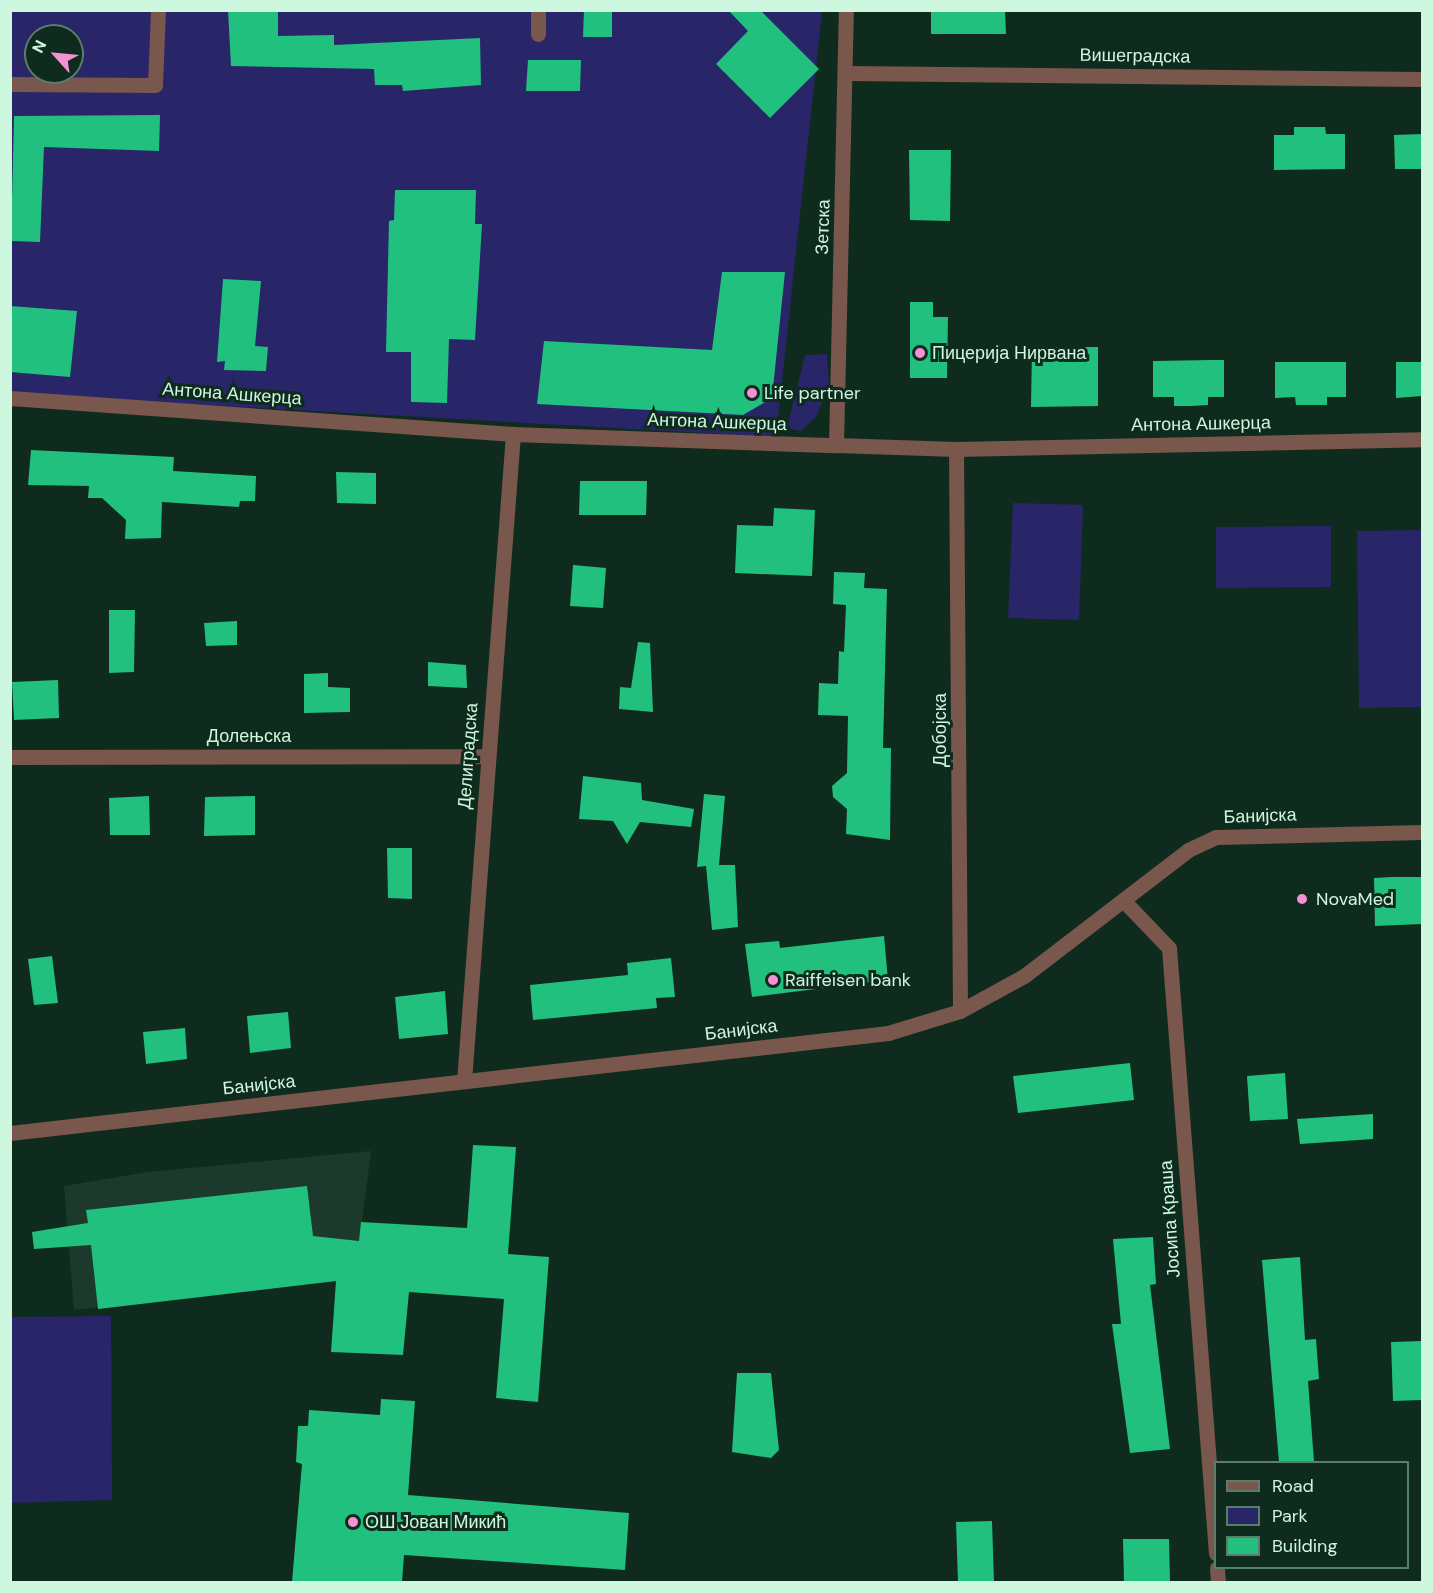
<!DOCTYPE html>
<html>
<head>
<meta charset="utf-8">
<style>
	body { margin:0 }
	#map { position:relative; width:1433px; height:1593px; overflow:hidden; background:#0f2b1d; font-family:"DM Sans",sans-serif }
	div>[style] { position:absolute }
	.built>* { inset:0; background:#1b3a2b }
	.green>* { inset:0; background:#282568 }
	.building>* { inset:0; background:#22c07f }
	.street>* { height:15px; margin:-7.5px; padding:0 7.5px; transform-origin:7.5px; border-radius:7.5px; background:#79574c }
	.dots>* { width:16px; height:16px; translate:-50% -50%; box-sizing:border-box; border:3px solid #0f2b1d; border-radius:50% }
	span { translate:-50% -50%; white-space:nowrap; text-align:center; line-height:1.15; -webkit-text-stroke:6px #0f2b1d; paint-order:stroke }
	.street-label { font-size:18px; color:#cef7df }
	.poi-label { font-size:18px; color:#cef7df }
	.left { translate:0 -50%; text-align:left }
	.frame { position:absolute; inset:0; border:12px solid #cef7df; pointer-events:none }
	.legend { position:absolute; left:1214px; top:1461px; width:195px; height:108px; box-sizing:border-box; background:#0f2b1d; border:2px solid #5b7d6b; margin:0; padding:8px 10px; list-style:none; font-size:18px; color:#cef7df }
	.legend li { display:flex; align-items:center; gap:12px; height:30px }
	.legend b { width:30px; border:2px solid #5b7d6b }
	.north { position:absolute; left:24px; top:24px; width:60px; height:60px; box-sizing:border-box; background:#0f2b1d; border:2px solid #5b7d6b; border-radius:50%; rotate:297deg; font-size:16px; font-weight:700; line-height:24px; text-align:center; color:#cef7df }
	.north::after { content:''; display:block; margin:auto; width:21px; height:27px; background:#f391d6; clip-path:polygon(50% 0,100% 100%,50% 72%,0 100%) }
</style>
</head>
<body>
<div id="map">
	<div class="built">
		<i style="clip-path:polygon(371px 1151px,357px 1262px,336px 1281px,74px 1310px,64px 1186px,148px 1172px)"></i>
	</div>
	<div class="green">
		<i style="clip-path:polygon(evenodd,10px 11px,822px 11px,776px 437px,11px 394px,10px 11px,36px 36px,72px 36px,72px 72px,36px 72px,36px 36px)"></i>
		<i style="clip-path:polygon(827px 354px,829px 386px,816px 417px,801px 431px,787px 428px,805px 355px)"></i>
		<i style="clip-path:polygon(1013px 503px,1083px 505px,1079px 620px,1008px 618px)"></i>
		<i style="clip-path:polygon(1331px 526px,1331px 587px,1216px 588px,1216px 527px)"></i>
		<i style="clip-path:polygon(1422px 530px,1422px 707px,1359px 708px,1357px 531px)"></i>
		<i style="clip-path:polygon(111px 1316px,112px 1500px,11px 1503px,11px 1317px)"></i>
	</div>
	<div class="building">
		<i style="clip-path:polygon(228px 10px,278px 10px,278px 36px,334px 35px,334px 45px,480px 38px,481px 85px,403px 91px,402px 85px,375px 85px,374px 69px,231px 66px)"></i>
		<i style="clip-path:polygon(584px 10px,612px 10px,612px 37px,583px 37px)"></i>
		<i style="clip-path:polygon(728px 10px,760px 10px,819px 69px,770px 118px,716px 64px,748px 31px)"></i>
		<i style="clip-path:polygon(931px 10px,1005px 10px,1006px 34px,931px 34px)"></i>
		<i style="clip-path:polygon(528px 60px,581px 60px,580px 91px,526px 91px)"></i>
		<i style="clip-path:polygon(160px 115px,159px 151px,44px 147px,40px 242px,11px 241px,14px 116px)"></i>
		<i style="clip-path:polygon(1294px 127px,1325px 127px,1326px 134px,1345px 134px,1345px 169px,1274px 170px,1274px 135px,1294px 135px)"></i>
		<i style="clip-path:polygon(1422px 134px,1422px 169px,1395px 169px,1394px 135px)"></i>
		<i style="clip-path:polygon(909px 150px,951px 150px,950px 221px,910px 220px)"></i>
		<i style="clip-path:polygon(395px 190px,476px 190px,475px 224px,482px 224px,475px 340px,449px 339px,447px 403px,411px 402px,411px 352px,386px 352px,389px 221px,394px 220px)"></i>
		<i style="clip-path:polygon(722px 272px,785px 272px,772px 398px,743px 415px,537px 404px,544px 341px,712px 350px)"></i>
		<i style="clip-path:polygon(223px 279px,261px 281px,255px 346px,268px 347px,266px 371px,224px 370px,225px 361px,217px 362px)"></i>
		<i style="clip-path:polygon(910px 302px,933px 302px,933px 317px,948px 317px,947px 378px,910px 378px)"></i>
		<i style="clip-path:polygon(10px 306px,77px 311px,70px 377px,10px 372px)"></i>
		<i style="clip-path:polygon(1032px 347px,1098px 347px,1098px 406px,1031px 407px)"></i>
		<i style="clip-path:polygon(1212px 360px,1224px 360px,1224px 397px,1208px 397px,1208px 405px,1191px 406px,1174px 406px,1174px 397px,1153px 397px,1153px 361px)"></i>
		<i style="clip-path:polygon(1275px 362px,1346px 362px,1346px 397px,1327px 397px,1327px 405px,1296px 405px,1295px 397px,1275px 398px)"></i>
		<i style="clip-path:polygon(1396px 362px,1422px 362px,1422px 396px,1396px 398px)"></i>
		<i style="clip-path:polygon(31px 450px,174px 457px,173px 471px,256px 476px,255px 501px,240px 501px,239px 507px,162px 502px,161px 538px,125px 539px,126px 520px,102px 498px,88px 498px,89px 486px,28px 485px)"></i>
		<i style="clip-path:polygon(336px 472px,376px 473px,376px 504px,337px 503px)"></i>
		<i style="clip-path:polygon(580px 481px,647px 481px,646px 515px,579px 515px)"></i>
		<i style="clip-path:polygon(774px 508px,815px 510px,812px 576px,735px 573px,737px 525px,773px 526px)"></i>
		<i style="clip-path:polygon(573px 565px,606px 568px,603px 608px,570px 606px)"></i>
		<i style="clip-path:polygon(834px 572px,865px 573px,864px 588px,887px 589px,883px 748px,891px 748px,890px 840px,846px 834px,847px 809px,833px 797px,832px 786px,847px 773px,848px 716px,818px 715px,819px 683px,838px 684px,839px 651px,844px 652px,846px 605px,833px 604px)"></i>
		<i style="clip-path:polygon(109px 610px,135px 610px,134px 672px,109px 673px)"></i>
		<i style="clip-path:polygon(237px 621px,237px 645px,206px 646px,204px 623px)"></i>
		<i style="clip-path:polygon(638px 642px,650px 643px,653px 712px,619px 709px,620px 687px,631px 688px)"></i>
		<i style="clip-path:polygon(428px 662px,466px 665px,467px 688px,428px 686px)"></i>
		<i style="clip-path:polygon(328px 673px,328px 687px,350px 688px,350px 712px,304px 713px,304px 674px)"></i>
		<i style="clip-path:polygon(58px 680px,59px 718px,14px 720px,12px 682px)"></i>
		<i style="clip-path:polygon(583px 776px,641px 783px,642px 800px,694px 809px,691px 827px,640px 822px,627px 844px,613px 821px,579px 819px)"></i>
		<i style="clip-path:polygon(704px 794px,725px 796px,719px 865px,735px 865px,738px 927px,712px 930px,706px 866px,697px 867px)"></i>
		<i style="clip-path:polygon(149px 796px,150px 835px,110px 835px,109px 798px)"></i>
		<i style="clip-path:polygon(255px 796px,255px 835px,204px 836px,205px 797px)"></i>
		<i style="clip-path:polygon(387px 848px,412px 848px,412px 899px,388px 898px)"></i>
		<i style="clip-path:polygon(1392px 877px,1422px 877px,1422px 924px,1375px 926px,1374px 878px)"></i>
		<i style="clip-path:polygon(884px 936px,888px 980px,752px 997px,745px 944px,779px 941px,780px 948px)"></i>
		<i style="clip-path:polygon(52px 956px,58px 1003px,34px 1005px,28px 959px)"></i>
		<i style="clip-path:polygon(671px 958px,675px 997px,656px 998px,657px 1008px,533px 1020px,530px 985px,628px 975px,627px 963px)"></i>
		<i style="clip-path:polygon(445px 991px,448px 1034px,399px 1039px,395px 997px)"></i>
		<i style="clip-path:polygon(288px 1012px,291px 1048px,250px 1053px,247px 1016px)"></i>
		<i style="clip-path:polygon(185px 1028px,187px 1059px,146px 1064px,143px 1032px)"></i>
		<i style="clip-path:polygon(1130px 1063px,1134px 1100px,1018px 1113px,1013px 1076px)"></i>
		<i style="clip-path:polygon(1285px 1073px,1288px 1119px,1250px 1121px,1247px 1076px)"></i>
		<i style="clip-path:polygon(1373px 1114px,1373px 1139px,1300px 1144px,1297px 1119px)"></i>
		<i style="clip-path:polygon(473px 1145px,516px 1147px,508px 1254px,549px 1257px,538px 1402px,496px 1398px,504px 1299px,409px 1292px,403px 1355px,331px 1352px,336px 1281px,98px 1309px,91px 1245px,34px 1249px,32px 1232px,88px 1223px,86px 1210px,307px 1186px,313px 1236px,359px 1241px,361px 1222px,467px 1228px)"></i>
		<i style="clip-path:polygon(1153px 1237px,1156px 1284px,1150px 1285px,1170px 1449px,1130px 1453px,1112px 1324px,1121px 1324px,1113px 1239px)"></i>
		<i style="clip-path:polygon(1300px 1257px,1305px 1340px,1316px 1339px,1319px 1379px,1308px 1381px,1314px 1462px,1279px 1462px,1262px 1260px)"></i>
		<i style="clip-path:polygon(1422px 1341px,1422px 1400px,1393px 1401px,1391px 1342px)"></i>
		<i style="clip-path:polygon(737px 1373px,771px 1373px,779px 1450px,771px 1458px,732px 1452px)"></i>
		<i style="clip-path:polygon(381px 1399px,415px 1401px,408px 1495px,629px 1513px,625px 1570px,404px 1555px,402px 1582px,292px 1582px,302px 1464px,296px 1462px,298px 1426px,308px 1426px,309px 1410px,380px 1415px)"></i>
		<i style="clip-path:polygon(992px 1521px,994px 1582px,958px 1582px,956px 1522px)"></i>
		<i style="clip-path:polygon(1123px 1539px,1169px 1539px,1170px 1582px,1124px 1582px)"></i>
	</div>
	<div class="street">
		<i style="left:538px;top:34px;width:24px;rotate:-90deg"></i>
		<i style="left:847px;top:73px;width:575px;rotate:0.6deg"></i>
		<i style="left:10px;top:84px;width:145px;rotate:0.4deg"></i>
		<i style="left:155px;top:85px;width:75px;rotate:-87.7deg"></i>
		<i style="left:10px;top:398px;width:504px;rotate:4.09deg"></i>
		<i style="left:513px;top:434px;width:323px;rotate:2deg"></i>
		<i style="left:836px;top:445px;width:120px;rotate:1.9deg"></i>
		<i style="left:956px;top:449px;width:466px;rotate:-1.2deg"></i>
		<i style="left:836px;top:445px;width:435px;rotate:-88.7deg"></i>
		<i style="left:956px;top:449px;width:562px;rotate:89.59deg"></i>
		<i style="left:10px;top:757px;width:478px;rotate:-0.1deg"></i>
		<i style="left:1123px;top:900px;width:66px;rotate:46.2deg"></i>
		<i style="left:1169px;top:948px;width:607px;rotate:85.56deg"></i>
		<i style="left:464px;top:1081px;width:649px;rotate:-85.67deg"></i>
		<i style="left:10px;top:1133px;width:884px;rotate:-6.5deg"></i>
		<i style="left:888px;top:1033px;width:75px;rotate:-17deg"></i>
		<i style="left:960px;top:1011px;width:73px;rotate:-28.7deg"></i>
		<i style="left:1024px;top:976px;width:207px;rotate:-37.5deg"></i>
		<i style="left:1188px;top:850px;width:31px;rotate:-25deg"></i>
		<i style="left:1216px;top:837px;width:206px;rotate:-1.4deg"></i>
		<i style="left:1217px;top:1568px;width:14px;rotate:86deg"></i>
	</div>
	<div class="dots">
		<i style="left:920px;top:353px;background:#f391d6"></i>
		<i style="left:752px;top:393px;background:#f391d6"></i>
		<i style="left:1302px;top:899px;background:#f391d6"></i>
		<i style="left:773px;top:980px;background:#f391d6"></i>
		<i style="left:353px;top:1522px;background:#f391d6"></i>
	</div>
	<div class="street-label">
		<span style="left:1135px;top:56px;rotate:1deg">Вишеградска</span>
		<span style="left:823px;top:227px;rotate:-88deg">Зетска</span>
		<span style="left:232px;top:394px;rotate:4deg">Антона Ашкерца</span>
		<span style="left:717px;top:422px;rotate:2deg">Антона Ашкерца</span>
		<span style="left:1201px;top:424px;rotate:-1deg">Антона Ашкерца</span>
		<span style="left:940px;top:730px;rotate:-90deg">Добојска</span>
		<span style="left:249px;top:736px">Долењска</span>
		<span style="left:468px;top:756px;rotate:-86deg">Делиградска</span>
		<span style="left:1260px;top:816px;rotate:-2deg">Банијска</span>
		<span style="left:741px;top:1030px;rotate:-7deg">Банијска</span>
		<span style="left:259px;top:1085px;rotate:-6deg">Банијска</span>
		<span style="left:1170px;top:1219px;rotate:-94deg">Јосипа Краша</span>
	</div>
	<div class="poi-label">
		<span class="left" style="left:932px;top:353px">Пицерија Нирвана</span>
		<span class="left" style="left:764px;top:393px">Life partner</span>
		<span class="left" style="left:1316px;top:899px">NovaMed</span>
		<span class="left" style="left:785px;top:980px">Raiffeisen bank</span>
		<span class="left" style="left:365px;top:1522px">ОШ Јован Микић</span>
	</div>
	<div class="frame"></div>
	<ul class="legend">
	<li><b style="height:8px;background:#79574c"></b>Road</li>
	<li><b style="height:16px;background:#282568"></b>Park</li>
	<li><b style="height:16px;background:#22c07f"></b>Building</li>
	</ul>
	<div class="north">N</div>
</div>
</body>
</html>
